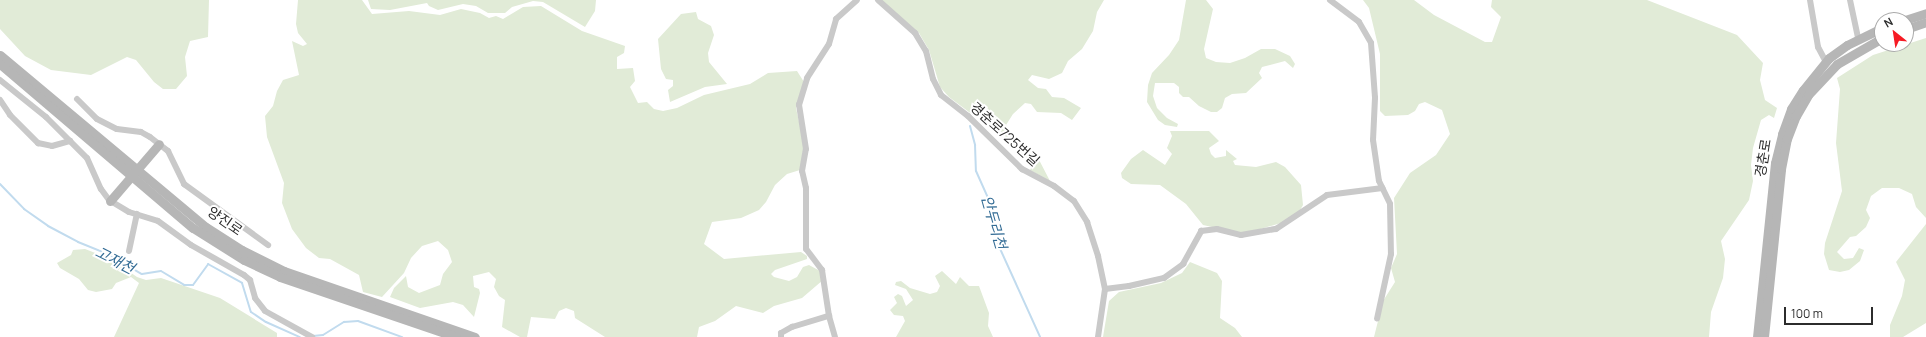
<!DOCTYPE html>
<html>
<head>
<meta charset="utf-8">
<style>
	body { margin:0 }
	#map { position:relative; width:1926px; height:337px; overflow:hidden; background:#fff; font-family:Manrope,"Noto Sans KR",sans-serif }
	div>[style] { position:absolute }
	.green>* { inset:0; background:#e1ebd7 }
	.stream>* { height:2px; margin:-1px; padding:0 1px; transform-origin:1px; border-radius:1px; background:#c1dbee }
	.street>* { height:6px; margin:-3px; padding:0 3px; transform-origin:3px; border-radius:3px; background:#c9c9c9 }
	.secondary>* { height:9px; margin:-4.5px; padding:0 4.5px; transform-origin:4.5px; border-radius:4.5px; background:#b6b6b6 }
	span { translate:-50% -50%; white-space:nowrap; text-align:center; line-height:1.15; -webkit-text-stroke:4px #fff; paint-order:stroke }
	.street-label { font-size:14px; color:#2c2c2c }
	.water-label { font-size:15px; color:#336c95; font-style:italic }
	.north { position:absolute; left:1874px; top:12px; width:40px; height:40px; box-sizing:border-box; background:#fff; border:1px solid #ababab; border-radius:50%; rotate:330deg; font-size:11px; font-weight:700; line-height:16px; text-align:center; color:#2c2c2c }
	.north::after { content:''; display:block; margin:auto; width:14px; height:18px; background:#f61b24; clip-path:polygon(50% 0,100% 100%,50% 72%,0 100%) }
	.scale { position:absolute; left:1784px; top:307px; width:89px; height:18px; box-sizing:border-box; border:2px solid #2c2c2c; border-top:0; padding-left:5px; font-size:12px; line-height:14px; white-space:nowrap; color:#2c2c2c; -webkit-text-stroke:3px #fff; paint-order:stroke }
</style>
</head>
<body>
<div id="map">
	<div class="green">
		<i style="clip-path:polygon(0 0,209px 0,208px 37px,190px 41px,185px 57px,187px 76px,176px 89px,163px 89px,154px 82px,136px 60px,127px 57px,91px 75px,51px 70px,25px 56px,0 29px)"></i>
		<i style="clip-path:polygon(298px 0,362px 0,372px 14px,409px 11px,440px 15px,461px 9px,480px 13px,489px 18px,496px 16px,503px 19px,523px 7px,541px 6px,582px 31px,625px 46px,624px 53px,617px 57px,617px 69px,633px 68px,635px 81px,630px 87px,638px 103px,647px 102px,654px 109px,663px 111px,677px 108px,704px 95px,750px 84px,768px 73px,797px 71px,804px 82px,796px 108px,804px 145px,800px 170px,787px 174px,775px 185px,766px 202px,759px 210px,741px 218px,712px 222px,704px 244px,724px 259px,801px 252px,807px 256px,807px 259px,775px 270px,771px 274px,774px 277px,789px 281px,797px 277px,803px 267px,809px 265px,820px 271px,823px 280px,802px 298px,774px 306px,763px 313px,736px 306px,715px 321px,699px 327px,697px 337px,605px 337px,575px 318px,574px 311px,566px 308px,559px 311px,555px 319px,531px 317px,527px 337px,520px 337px,502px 327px,505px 300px,499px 296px,494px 287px,496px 279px,489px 272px,473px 276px,474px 287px,479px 289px,480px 293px,474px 317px,463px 305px,453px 302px,420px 308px,390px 297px,394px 288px,406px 276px,408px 287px,419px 293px,440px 285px,443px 274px,452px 262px,448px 250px,438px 241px,422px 246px,411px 258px,404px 273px,382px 297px,363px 292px,359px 275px,330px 259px,319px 258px,306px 248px,292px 229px,282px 203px,284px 183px,267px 137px,265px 116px,273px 106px,277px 91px,283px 80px,299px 75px,292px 41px,303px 46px,307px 44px,298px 33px,296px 24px)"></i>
		<i style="clip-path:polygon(368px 0,596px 0,595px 11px,585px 27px,543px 2px,533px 1px,512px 7px,505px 13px,488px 13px,476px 6px,463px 4px,438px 10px,429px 6px,427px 3px,390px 10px,371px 9px)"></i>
		<i style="clip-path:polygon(881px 0,1104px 0,1097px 12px,1093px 31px,1082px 49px,1068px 61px,1062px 73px,1049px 79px,1032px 75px,1028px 80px,1038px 88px,1046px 89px,1052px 97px,1064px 98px,1081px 108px,1072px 120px,1061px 113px,1037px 112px,1031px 104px,1025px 103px,1013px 114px,1006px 125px,1009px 131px,1037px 156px,1050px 181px,1030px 170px,1033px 164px,980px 111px,973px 115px,949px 97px,940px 87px,929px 50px,919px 33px)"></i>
		<i style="clip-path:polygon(1186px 0,1206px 0,1213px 9px,1204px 49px,1206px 58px,1216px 62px,1230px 63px,1245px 58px,1261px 49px,1275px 49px,1290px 56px,1295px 64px,1293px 68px,1285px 61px,1262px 67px,1259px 73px,1262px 78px,1246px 93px,1232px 94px,1225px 98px,1222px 108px,1217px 112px,1211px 112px,1199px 106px,1189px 97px,1183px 97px,1179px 93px,1179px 87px,1174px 83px,1155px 83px,1153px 96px,1157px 108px,1167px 118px,1178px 124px,1177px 127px,1165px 125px,1158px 120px,1147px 102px,1148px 85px,1152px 73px,1169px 55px,1179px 40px)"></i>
		<i style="clip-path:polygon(1363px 0,1414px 0,1434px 15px,1485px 42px,1492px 42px,1501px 17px,1491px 7px,1492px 0,1647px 0,1737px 35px,1763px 63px,1760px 80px,1765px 100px,1777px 108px,1774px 118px,1769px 115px,1761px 120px,1753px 148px,1751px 165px,1753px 181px,1749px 200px,1721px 241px,1725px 259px,1723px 278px,1711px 312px,1709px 337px,1374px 337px,1383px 301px,1395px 282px,1391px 268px,1397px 254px,1394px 198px,1410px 173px,1436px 155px,1450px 134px,1442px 110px,1425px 102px,1419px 104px,1415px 111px,1408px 115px,1385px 116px,1380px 111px,1380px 54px,1369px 8px)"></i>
		<i style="clip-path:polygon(696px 12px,698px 19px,711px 26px,714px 35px,708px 53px,709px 62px,727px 84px,705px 87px,670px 102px,668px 90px,673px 86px,673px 80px,666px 79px,661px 69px,658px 39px,681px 14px)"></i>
		<i style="clip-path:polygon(1926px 38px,1926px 218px,1916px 207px,1912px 194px,1899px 188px,1882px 188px,1871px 196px,1866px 210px,1870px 218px,1866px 227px,1856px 236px,1850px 237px,1837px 252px,1844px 259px,1853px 258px,1859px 248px,1864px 250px,1860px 261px,1849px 270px,1840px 272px,1829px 270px,1824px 254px,1825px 243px,1842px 191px,1836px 143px,1840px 89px,1837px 78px,1873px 55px)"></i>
		<i style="clip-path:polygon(1170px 131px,1209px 131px,1219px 141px,1209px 148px,1211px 154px,1215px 158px,1226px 156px,1226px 150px,1237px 159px,1233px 161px,1235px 165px,1256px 167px,1276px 162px,1285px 167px,1301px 185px,1303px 205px,1299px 212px,1284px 222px,1244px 234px,1203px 225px,1186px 204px,1160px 185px,1131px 184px,1122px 178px,1121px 173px,1131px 159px,1143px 150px,1165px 165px,1172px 154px,1167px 148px,1172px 136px)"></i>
		<i style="clip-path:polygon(1926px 224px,1926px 323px,1903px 337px,1890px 337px,1890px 325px,1902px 296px,1905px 280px,1896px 262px)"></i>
		<i style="clip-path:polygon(85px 249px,111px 259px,137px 277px,146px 280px,161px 278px,220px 298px,277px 333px,277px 337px,114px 337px,139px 283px,131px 277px,116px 283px,112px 289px,96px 292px,88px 290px,79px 279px,60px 268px,57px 263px,71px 255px,73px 250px)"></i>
		<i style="clip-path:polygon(1190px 262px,1217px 273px,1222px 281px,1220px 318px,1235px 328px,1242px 337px,1103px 337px,1109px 301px,1119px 292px,1161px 283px,1182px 273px)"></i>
		<i style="clip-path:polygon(942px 271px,956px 284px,960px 277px,969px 286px,979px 286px,989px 313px,988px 326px,993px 337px,896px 337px,905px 321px,903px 316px,894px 315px,890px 310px,897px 303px,894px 297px,898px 294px,902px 296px,906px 306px,913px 300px,906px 289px,895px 285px,896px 282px,901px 281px,910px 288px,930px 294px,937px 292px,940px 286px,935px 276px)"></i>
	</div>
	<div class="stream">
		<i style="left:970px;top:126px;width:20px;rotate:75deg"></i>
		<i style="left:975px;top:145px;width:26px;rotate:88deg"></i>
		<i style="left:976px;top:171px;width:42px;rotate:65.9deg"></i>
		<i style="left:993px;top:209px;width:33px;rotate:83deg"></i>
		<i style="left:997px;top:242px;width:104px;rotate:65.6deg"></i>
		<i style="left:0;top:184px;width:35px;rotate:46deg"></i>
		<i style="left:24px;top:209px;width:29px;rotate:35deg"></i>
		<i style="left:48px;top:226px;width:34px;rotate:28deg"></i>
		<i style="left:78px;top:242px;width:35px;rotate:22deg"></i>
		<i style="left:110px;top:255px;width:37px;rotate:31deg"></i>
		<i style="left:142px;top:274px;width:19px;rotate:-9deg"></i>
		<i style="left:161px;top:271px;width:27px;rotate:31deg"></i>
		<i style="left:184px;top:285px;width:9px"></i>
		<i style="left:193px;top:285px;width:26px;rotate:-54deg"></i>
		<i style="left:208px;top:264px;width:39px;rotate:29deg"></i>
		<i style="left:242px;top:283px;width:30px;rotate:73deg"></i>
		<i style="left:251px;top:312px;width:18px;rotate:34deg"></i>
		<i style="left:266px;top:322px;width:37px;rotate:24deg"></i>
		<i style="left:313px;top:336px;width:10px;rotate:-6deg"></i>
		<i style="left:323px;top:335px;width:25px;rotate:-32deg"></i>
		<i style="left:344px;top:322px;width:14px;rotate:-4deg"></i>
		<i style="left:358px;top:321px;width:47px;rotate:20deg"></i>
	</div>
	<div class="street">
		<i style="left:878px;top:0;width:50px;rotate:41.7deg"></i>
		<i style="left:915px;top:33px;width:21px;rotate:59deg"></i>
		<i style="left:926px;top:51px;width:29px;rotate:76deg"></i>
		<i style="left:933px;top:79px;width:18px;rotate:63deg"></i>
		<i style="left:941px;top:95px;width:34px;rotate:38deg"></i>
		<i style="left:968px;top:116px;width:76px;rotate:44.5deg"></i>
		<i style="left:1022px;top:169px;width:36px;rotate:28deg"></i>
		<i style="left:1054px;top:186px;width:25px;rotate:37deg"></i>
		<i style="left:1074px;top:201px;width:25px;rotate:58deg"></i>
		<i style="left:1087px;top:222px;width:36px;rotate:72deg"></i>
		<i style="left:1098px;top:256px;width:34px;rotate:78deg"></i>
		<i style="left:1105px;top:289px;width:49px;rotate:98.3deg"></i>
		<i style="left:1330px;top:0;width:36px;rotate:37deg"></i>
		<i style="left:1359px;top:22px;width:24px;rotate:60deg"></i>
		<i style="left:1371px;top:43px;width:55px;rotate:85.8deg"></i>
		<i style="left:1375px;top:98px;width:42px;rotate:92.7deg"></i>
		<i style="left:1373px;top:140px;width:41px;rotate:81.7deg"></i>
		<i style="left:1379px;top:181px;width:25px;rotate:64deg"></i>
		<i style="left:1390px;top:204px;width:50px;rotate:88.9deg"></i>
		<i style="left:1391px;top:254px;width:66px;rotate:102.2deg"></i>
		<i style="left:1810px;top:0;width:48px;rotate:80.3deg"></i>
		<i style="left:1818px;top:47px;width:17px;rotate:62deg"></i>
		<i style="left:1850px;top:0;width:40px;rotate:78deg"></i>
		<i style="left:0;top:80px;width:59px;rotate:38.8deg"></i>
		<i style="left:46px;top:117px;width:58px;rotate:45deg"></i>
		<i style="left:87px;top:158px;width:34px;rotate:66deg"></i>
		<i style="left:101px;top:189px;width:14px;rotate:54deg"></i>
		<i style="left:109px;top:200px;width:23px;rotate:31deg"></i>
		<i style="left:129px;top:212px;width:30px;rotate:17deg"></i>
		<i style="left:158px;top:221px;width:41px;rotate:36deg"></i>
		<i style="left:191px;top:245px;width:61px;rotate:29.5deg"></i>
		<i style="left:244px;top:275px;width:8px;rotate:40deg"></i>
		<i style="left:250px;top:280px;width:19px;rotate:74deg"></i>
		<i style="left:255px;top:298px;width:16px;rotate:52deg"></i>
		<i style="left:265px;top:311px;width:54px;rotate:29deg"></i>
		<i style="left:77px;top:99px;width:28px;rotate:45deg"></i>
		<i style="left:97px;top:119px;width:22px;rotate:27deg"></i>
		<i style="left:117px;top:129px;width:24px;rotate:7deg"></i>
		<i style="left:141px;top:132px;width:10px;rotate:29deg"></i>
		<i style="left:150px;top:137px;width:23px;rotate:38deg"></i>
		<i style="left:168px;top:151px;width:37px;rotate:64deg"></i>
		<i style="left:184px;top:184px;width:104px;rotate:36deg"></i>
		<i style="left:0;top:100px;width:18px;rotate:56deg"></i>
		<i style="left:10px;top:115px;width:40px;rotate:45deg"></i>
		<i style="left:38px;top:143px;width:14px;rotate:12deg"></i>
		<i style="left:52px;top:146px;width:19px;rotate:-16deg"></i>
		<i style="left:129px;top:251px;width:38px;rotate:-78deg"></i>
		<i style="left:1105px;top:289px;width:24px;rotate:-7deg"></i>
		<i style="left:1129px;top:286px;width:36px;rotate:-13deg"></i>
		<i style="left:1164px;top:278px;width:24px;rotate:-36deg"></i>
		<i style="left:1183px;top:264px;width:38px;rotate:-61deg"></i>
		<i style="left:1201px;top:231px;width:16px;rotate:-7deg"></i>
		<i style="left:1217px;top:229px;width:25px;rotate:14deg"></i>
		<i style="left:1241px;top:235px;width:36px;rotate:-10deg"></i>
		<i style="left:1276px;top:229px;width:61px;rotate:-33.7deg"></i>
		<i style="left:1327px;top:195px;width:56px;rotate:-7.1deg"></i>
		<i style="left:781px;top:337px;width:4px;rotate:-90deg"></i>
		<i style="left:781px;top:333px;width:13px;rotate:-29deg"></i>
		<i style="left:792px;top:327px;width:39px;rotate:-17deg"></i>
		<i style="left:835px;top:337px;width:22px;rotate:-106deg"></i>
		<i style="left:829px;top:316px;width:47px;rotate:-98.7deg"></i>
		<i style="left:822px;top:270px;width:26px;rotate:-127deg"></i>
		<i style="left:806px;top:249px;width:61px;rotate:-90deg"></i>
		<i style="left:806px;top:188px;width:17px;rotate:-103deg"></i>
		<i style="left:802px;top:171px;width:22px;rotate:-80deg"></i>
		<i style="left:806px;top:149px;width:45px;rotate:-99deg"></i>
		<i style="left:799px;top:105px;width:28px;rotate:-73deg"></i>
		<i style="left:807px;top:78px;width:40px;rotate:-57.1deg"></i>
		<i style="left:829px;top:44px;width:26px;rotate:-74deg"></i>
		<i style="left:836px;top:19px;width:28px;rotate:-42deg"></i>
	</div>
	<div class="secondary">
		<i style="left:1905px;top:20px;width:22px;rotate:-18deg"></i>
		<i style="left:1906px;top:29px;width:21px;rotate:-19deg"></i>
		<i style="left:0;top:55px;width:268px;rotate:39.9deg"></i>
		<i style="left:206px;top:227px;width:43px;rotate:32.6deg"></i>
		<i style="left:242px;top:250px;width:47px;rotate:26.6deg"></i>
		<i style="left:284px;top:271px;width:202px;rotate:19.1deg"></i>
		<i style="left:0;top:64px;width:253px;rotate:40.4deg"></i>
		<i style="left:193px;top:228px;width:60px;rotate:32.1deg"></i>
		<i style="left:244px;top:260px;width:40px;rotate:25deg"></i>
		<i style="left:280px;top:277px;width:186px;rotate:18.8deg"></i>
		<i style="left:110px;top:201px;width:75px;rotate:-49.3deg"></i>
		<i style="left:1757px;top:337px;width:175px;rotate:-84.1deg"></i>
		<i style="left:1775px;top:163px;width:30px;rotate:-76deg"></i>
		<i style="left:1782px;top:134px;width:27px;rotate:-70deg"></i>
		<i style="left:1791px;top:109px;width:22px;rotate:-58deg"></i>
		<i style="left:1803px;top:90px;width:41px;rotate:-50.9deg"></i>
		<i style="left:1829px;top:58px;width:22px;rotate:-36deg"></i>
		<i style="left:1847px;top:45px;width:39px;rotate:-26deg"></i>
		<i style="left:1764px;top:337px;width:169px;rotate:-84.2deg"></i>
		<i style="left:1781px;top:169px;width:31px;rotate:-79deg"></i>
		<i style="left:1787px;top:139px;width:25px;rotate:-69deg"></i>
		<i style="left:1796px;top:116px;width:24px;rotate:-60deg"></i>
		<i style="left:1808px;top:95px;width:42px;rotate:-46.9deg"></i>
		<i style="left:1837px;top:64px;width:52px;rotate:-30deg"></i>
	</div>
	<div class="street-label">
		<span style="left:1005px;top:134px;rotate:42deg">경춘로725번길</span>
		<span style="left:1763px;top:158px;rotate:-81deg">경춘로</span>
		<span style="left:225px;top:221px;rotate:35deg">양진로</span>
	</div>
	<div class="water-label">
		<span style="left:994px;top:222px;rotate:74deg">안두리천</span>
		<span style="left:115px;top:260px;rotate:27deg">고재천</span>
	</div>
	<div class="north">N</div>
	<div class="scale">100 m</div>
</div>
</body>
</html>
